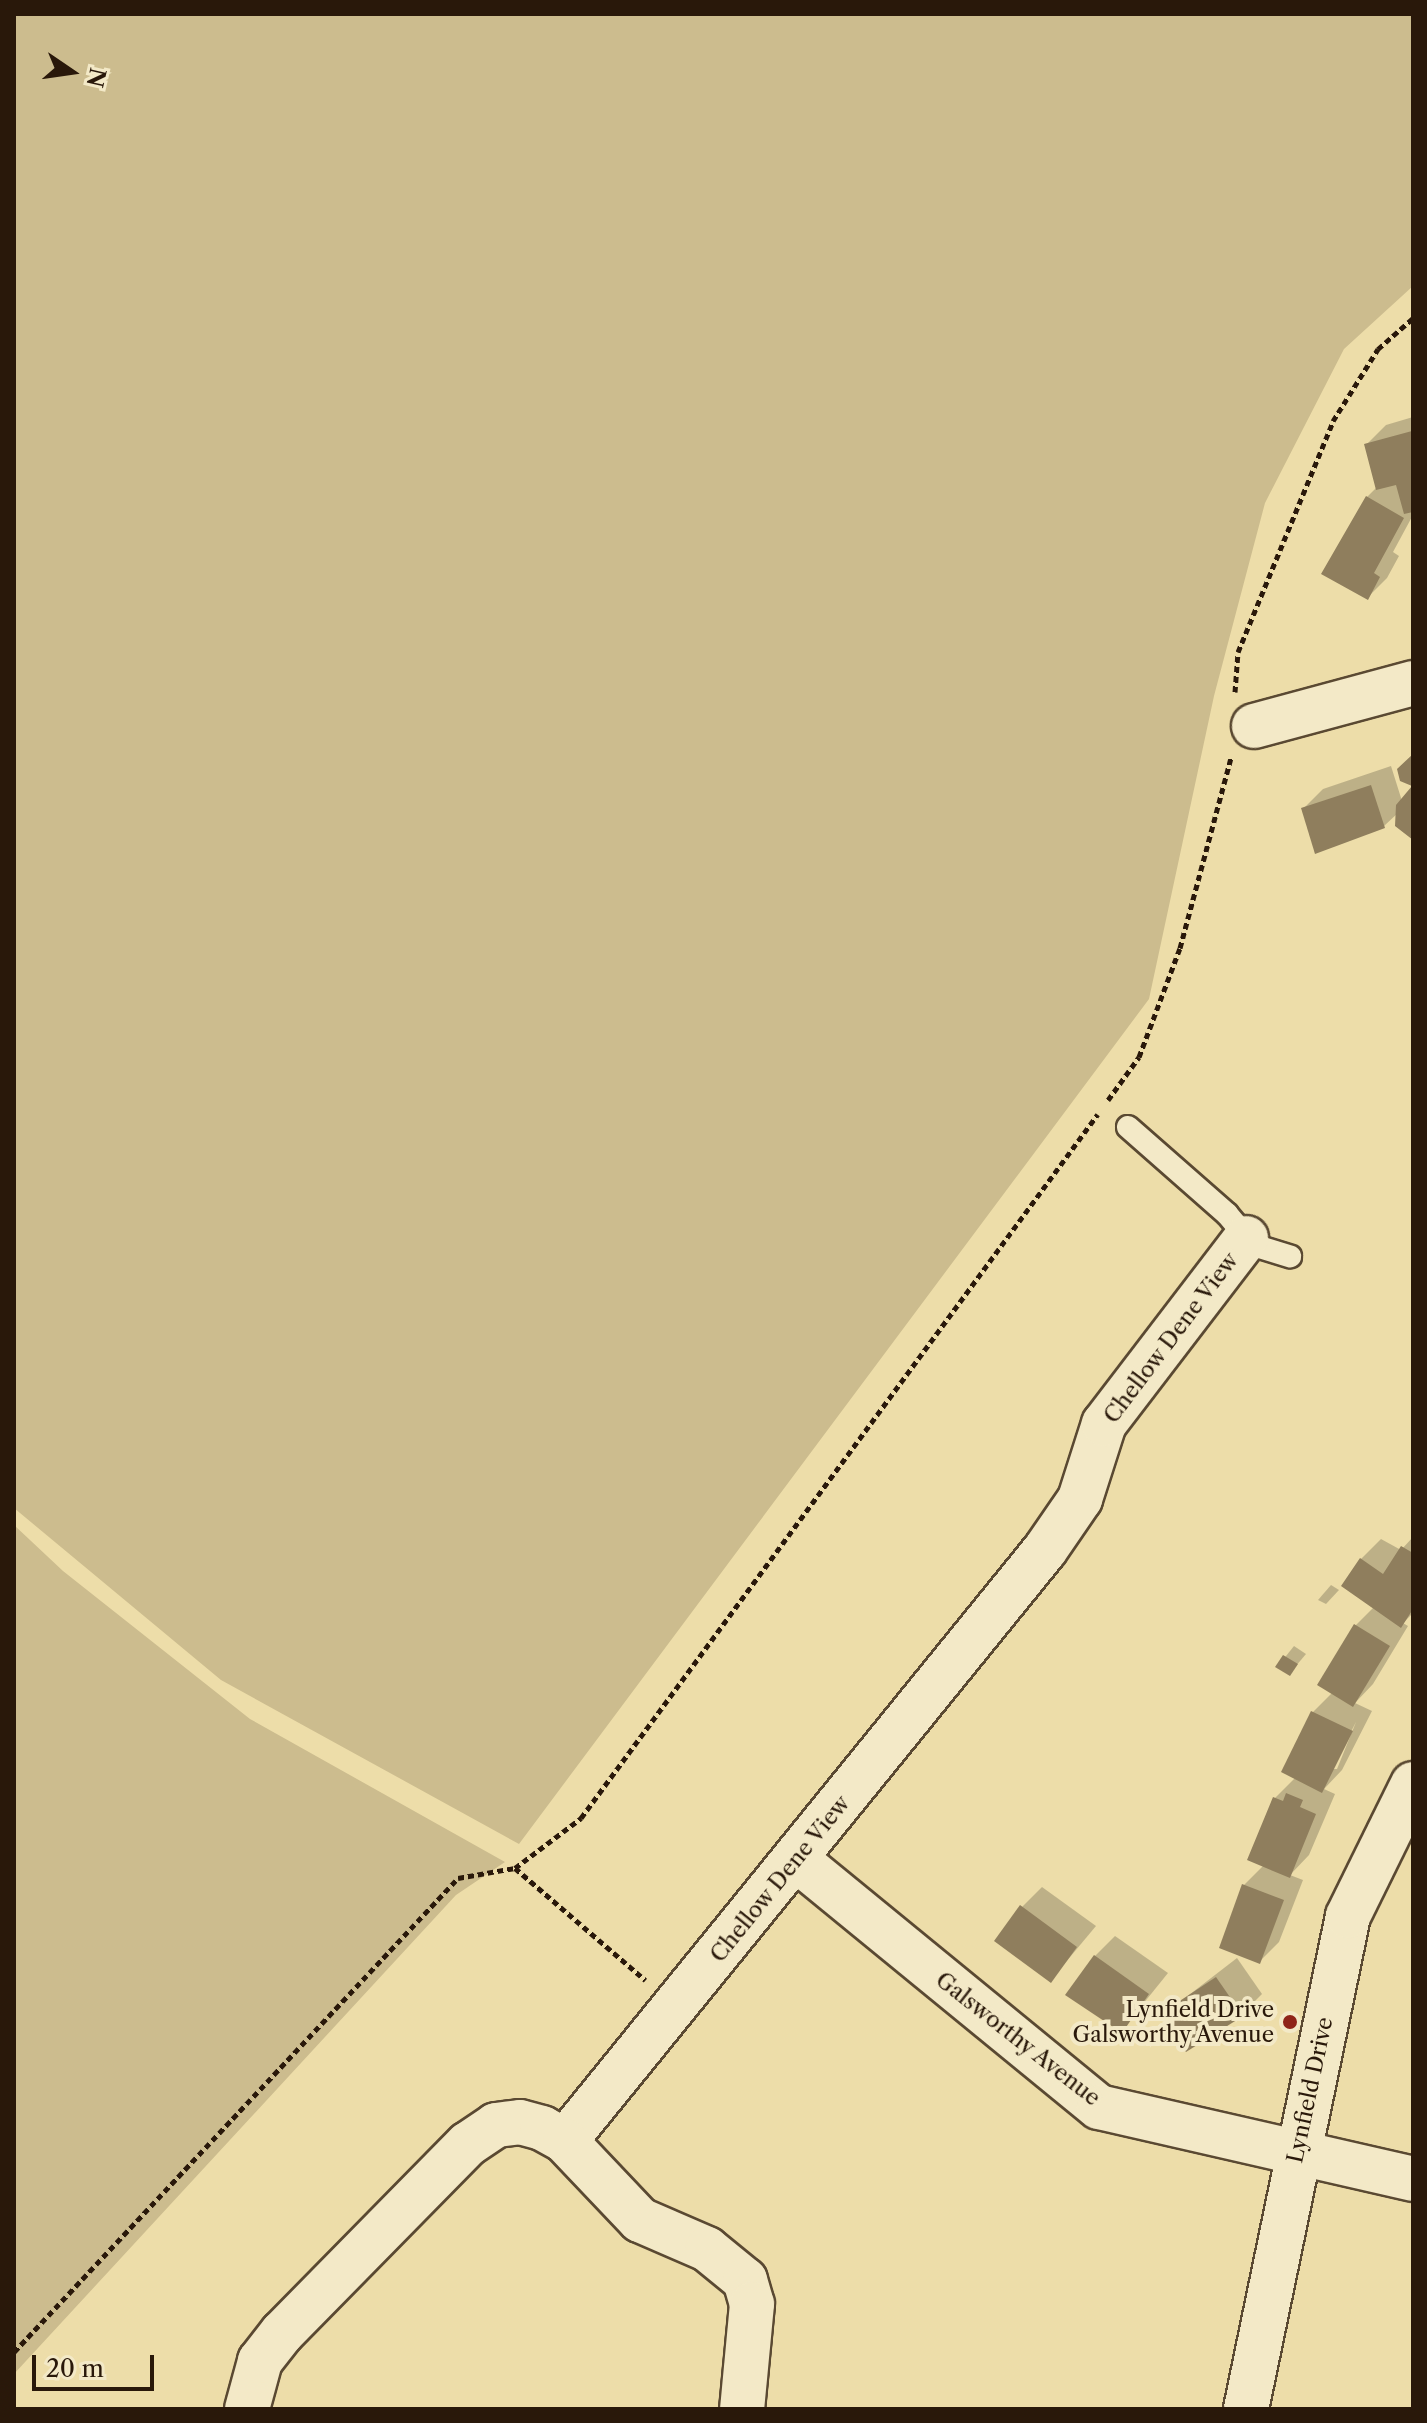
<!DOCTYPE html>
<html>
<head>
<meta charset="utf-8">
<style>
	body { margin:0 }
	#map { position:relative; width:1427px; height:2423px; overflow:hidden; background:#eddda9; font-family:"Libre Caslon Text",serif }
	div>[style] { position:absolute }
	.green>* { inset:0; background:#ccbc8e }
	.shadow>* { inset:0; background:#0003 }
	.building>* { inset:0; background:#8f7e5d }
	.path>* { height:5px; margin-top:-2.5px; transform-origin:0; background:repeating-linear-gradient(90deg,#29180a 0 6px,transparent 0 10px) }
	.roads { filter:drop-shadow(2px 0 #5a4932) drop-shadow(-2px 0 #5a4932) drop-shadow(0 2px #5a4932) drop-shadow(0 -2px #5a4932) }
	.lane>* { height:22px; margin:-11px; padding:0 11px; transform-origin:11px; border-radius:11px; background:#f3e9c7 }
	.street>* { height:44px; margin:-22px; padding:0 22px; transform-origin:22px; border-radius:22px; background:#f3e9c7 }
	.dots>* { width:22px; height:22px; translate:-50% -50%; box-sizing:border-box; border:4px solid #f3e9c7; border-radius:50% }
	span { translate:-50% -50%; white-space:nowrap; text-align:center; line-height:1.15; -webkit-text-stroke:8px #f3e9c7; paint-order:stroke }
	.street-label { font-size:22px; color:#29180a }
	.poi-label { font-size:22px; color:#29180a }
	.right { translate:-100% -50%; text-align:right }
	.frame { position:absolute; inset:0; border:16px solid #29180a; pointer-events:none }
	.north { position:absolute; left:32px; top:32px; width:80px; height:80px; -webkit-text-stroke:6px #f3e9c7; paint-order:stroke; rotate:103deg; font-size:22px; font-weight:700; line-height:32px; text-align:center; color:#29180a }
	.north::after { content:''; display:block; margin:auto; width:28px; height:36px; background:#29180a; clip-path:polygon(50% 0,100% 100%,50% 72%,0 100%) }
	.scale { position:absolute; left:32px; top:2355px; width:122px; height:36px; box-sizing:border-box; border:4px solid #29180a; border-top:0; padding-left:10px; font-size:24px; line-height:28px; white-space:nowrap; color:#29180a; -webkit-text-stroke:6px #f3e9c7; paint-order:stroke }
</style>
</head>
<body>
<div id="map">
	<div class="green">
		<i style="clip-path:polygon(14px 14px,1413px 14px,1413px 286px,1344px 349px,1265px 503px,1214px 696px,1149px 999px,519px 1844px,221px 1680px,14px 1508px)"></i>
		<i style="clip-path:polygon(14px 1525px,63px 1571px,250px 1719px,505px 1862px,456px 1895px,14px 2374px)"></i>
	</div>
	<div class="shadow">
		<i style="clip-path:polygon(1413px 417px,1413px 515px,1393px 552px,1399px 556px,1387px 578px,1367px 598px,1367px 497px,1377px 487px,1366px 445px,1386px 425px)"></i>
		<i style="clip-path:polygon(1391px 766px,1402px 801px,1413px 788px,1413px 836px,1398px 813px,1384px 826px,1303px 809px,1323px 789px)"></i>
		<i style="clip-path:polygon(evenodd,1413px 1537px,1413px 1613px,1403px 1623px,1408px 1626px,1373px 1684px,1355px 1703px,1372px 1711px,1342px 1770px,1324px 1789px,1335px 1794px,1309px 1855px,1290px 1875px,1303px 1880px,1279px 1942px,1259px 1962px,1244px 1885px,1264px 1865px,1275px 1798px,1296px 1777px,1284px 1771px,1313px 1712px,1333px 1692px,1355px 1626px,1374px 1607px,1361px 1559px,1381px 1539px,1401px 1550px,1413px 1537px,1356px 1722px,1337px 1769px,1332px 1769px,1356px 1722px)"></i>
		<i style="clip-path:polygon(1331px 1585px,1339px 1590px,1326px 1604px,1318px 1600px)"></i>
		<i style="clip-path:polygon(1294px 1646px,1306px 1654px,1290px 1673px,1278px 1666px)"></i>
		<i style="clip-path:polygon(1042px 1887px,1096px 1926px,1050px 1981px,1022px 1907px)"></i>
		<i style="clip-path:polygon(1115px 1936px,1168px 1973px,1122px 2030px,1095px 1956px)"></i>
		<i style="clip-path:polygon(1237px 1958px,1262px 1994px,1242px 2014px,1163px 2015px)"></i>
	</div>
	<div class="building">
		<i style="clip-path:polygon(1412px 431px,1413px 512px,1404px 514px,1396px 485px,1376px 490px,1364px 444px)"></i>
		<i style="clip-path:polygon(1366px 496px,1404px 518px,1374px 573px,1380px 577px,1368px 600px,1321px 574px)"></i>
		<i style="clip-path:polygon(1413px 754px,1413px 840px,1395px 826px,1396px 805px,1412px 786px,1400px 781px,1397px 769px)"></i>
		<i style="clip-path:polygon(1371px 785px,1385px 828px,1315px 854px,1301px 808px)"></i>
		<i style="clip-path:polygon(1401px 1546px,1413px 1553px,1413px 1609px,1401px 1628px,1341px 1586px,1360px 1558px,1383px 1574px)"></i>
		<i style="clip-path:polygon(1354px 1624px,1390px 1646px,1353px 1707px,1317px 1685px)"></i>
		<i style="clip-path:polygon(1283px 1655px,1298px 1664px,1290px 1676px,1275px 1667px)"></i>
		<i style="clip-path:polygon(1311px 1711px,1353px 1731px,1322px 1793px,1281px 1772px)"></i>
		<i style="clip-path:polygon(1286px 1793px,1303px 1800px,1300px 1807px,1316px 1814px,1290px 1878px,1247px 1860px,1273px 1797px,1283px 1801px)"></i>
		<i style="clip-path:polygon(1242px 1884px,1284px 1900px,1260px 1964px,1219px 1948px)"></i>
		<i style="clip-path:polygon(1020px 1905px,1077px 1947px,1051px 1983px,994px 1941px)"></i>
		<i style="clip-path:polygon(1094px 1955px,1149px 1994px,1122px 2033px,1065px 1995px)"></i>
		<i style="clip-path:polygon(1216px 1977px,1243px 2016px,1186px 2052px,1160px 2014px)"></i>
	</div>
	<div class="path">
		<i style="left:1235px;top:692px;width:40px;rotate:-85.7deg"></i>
		<i style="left:1238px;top:652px;width:250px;rotate:-67.6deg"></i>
		<i style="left:1333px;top:421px;width:85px;rotate:-58deg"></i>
		<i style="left:1378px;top:349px;width:47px;rotate:-41.5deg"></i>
		<i style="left:1108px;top:1100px;width:53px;rotate:-54.2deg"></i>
		<i style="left:1139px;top:1057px;width:116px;rotate:-69.4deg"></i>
		<i style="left:1180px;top:948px;width:197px;rotate:-75deg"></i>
		<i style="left:515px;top:1868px;width:172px;rotate:40.7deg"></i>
		<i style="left:14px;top:2352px;width:649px;rotate:-46.87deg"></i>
		<i style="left:458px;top:1878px;width:58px;rotate:-10deg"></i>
		<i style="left:515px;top:1868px;width:83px;rotate:-37.1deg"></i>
		<i style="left:581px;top:1818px;width:873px;rotate:-53.71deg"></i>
	</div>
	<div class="roads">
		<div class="lane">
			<i style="left:1128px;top:1127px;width:132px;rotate:41.3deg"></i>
			<i style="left:1227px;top:1214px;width:40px;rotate:50deg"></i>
			<i style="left:1253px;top:1245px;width:39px;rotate:17deg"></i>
		</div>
		<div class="street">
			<i style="left:1254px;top:726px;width:165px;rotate:-15.1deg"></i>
			<i style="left:797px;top:1860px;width:390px;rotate:39.3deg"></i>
			<i style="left:1099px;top:2107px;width:322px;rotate:12.9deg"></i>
			<i style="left:565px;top:2141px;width:761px;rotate:-50.92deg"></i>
			<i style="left:1045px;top:1550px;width:62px;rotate:-55.5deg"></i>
			<i style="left:1080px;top:1499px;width:79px;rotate:-72.3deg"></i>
			<i style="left:1104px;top:1424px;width:234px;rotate:-52.6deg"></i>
			<i style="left:247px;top:2409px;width:50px;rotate:-74.8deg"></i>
			<i style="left:260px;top:2361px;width:36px;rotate:-52deg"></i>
			<i style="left:282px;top:2333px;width:265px;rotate:-45.5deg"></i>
			<i style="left:468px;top:2144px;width:34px;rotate:-34deg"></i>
			<i style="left:496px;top:2125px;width:24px;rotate:-7deg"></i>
			<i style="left:520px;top:2122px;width:23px;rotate:15deg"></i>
			<i style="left:542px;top:2128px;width:26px;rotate:29deg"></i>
			<i style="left:565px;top:2141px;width:109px;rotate:46.5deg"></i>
			<i style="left:640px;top:2220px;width:73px;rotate:23.4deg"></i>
			<i style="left:707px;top:2249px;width:49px;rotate:39.2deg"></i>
			<i style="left:745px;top:2280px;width:25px;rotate:74deg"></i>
			<i style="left:752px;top:2304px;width:105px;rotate:95.4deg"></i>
			<i style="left:1246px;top:2409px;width:503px;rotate:-78.31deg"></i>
			<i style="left:1348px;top:1916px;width:147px;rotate:-63.8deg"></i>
		</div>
	</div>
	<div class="dots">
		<i style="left:1290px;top:2022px;background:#8f2418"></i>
	</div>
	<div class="street-label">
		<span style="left:1171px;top:1338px;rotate:-53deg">Chellow Dene View</span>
		<span style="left:780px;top:1879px;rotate:-51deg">Chellow Dene View</span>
		<span style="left:1018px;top:2039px;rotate:38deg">Galsworthy Avenue</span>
		<span style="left:1310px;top:2090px;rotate:-78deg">Lynfield Drive</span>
	</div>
	<div class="poi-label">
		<span class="right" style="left:1274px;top:2022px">Lynfield Drive<br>Galsworthy Avenue</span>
	</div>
	<div class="frame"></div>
	<div class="north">N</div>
	<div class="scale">20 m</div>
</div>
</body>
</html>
